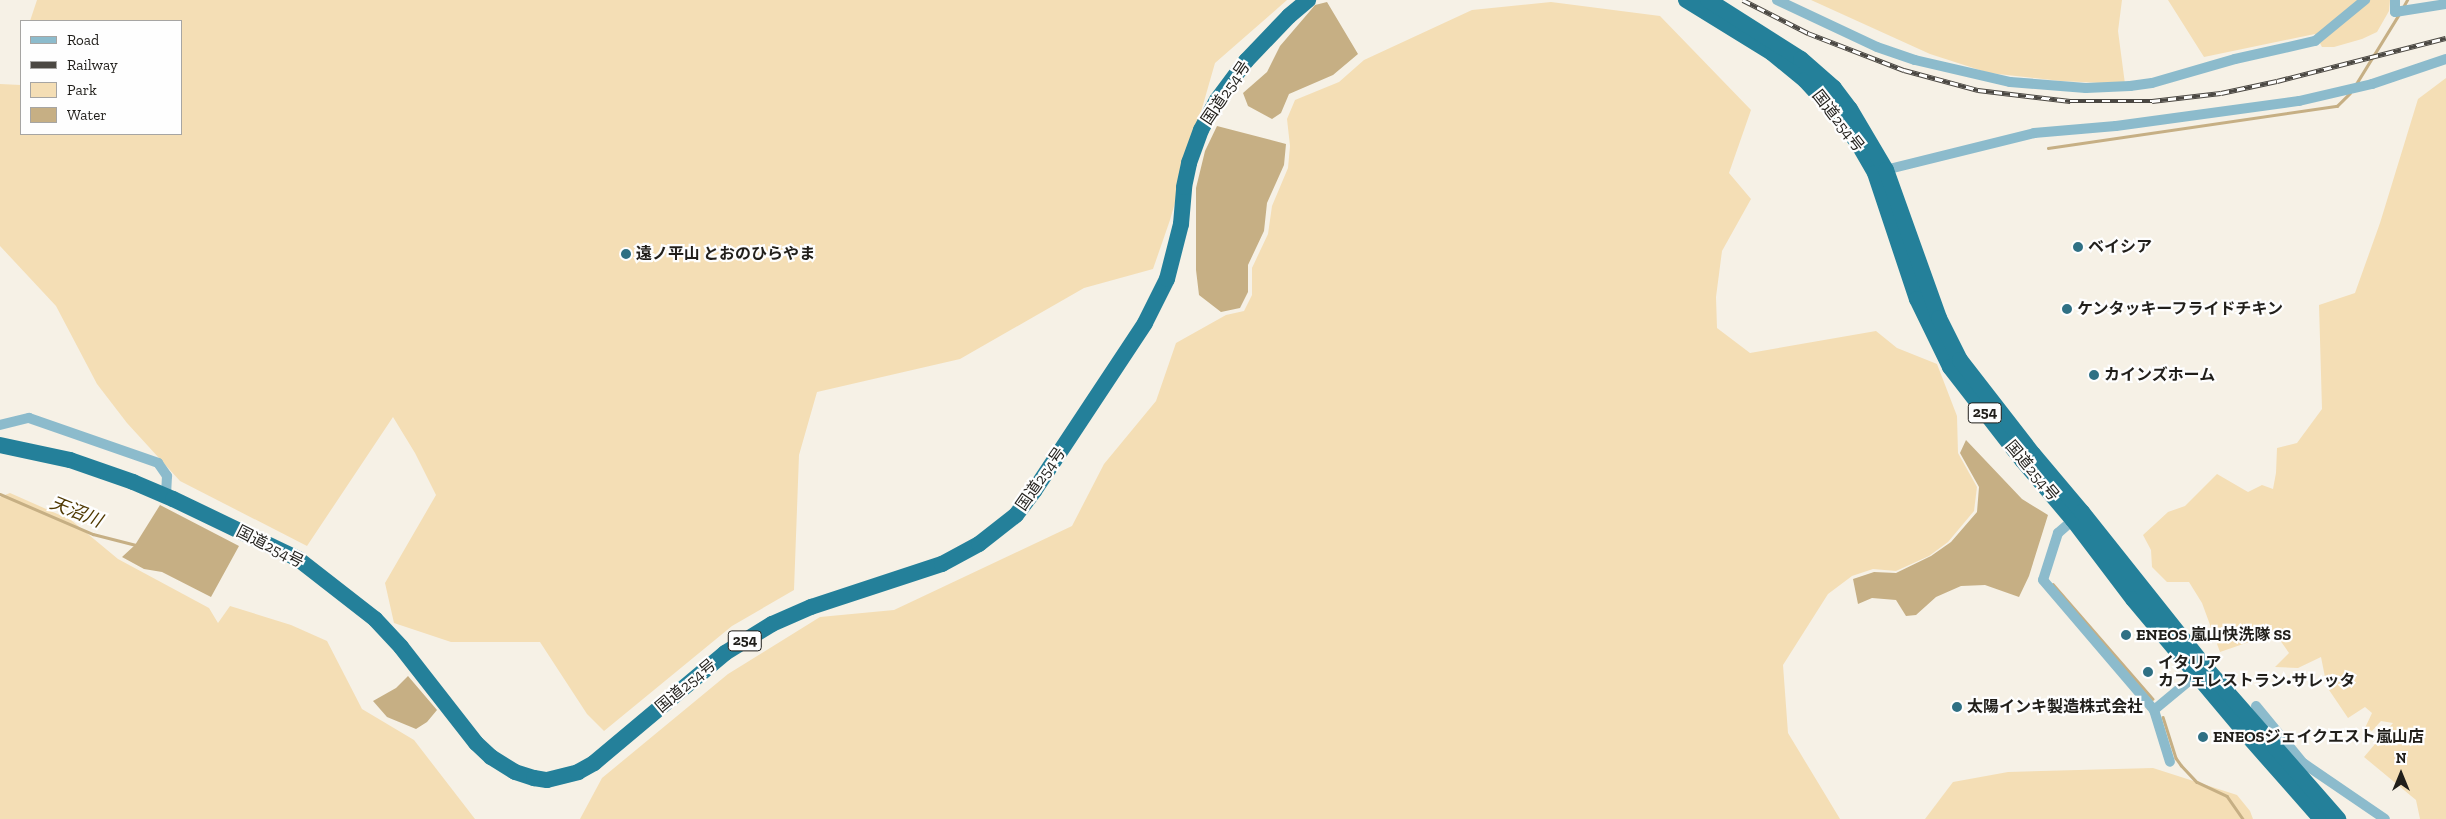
<!DOCTYPE html>
<html>
<head>
<meta charset="utf-8">
<style>
	body { margin:0 }
	#map { position:relative; width:2446px; height:819px; overflow:hidden; background:#f6f1e6; font-family:"Zilla Slab","Noto Sans JP",serif }
	div>[style] { position:absolute }
	.green>* { inset:0; background:#f4deb5 }
	.water>* { inset:0; background:#c6af84 }
	.stream>* { height:2.5px; margin:-1.25px; padding:0 1.25px; transform-origin:1.25px; border-radius:1.25px; background:#c6af84 }
	.minor>* { height:10px; margin:-5px; padding:0 5px; transform-origin:5px; border-radius:5px; background:#8cbbcc }
	.trunk>* { height:16px; margin:-8px; padding:0 8px; transform-origin:8px; border-radius:8px; background:#24809a }
	.rail>* { height:4.5px; margin-top:-2.25px; transform-origin:0; background:repeating-linear-gradient(90deg,#fefefe 0 8px,#4b4843 0 16px); box-sizing:border-box; border-block:1px solid #4b4843 }
	.dots>* { width:14px; height:14px; translate:-50% -50%; box-sizing:border-box; border:2px solid #fefefe; border-radius:50% }
	span { translate:-50% -50%; white-space:nowrap; text-align:center; line-height:1.15; -webkit-text-stroke:4.5px #fefefe; paint-order:stroke }
	.shield-label span { padding:1px 4px; background:#fefefe; border:1px solid; border-radius:4px; -webkit-text-stroke-width:0 }
	.shield-label { font-size:15px; color:#211f1b; font-weight:700 }
	.street-label { font-size:16px; color:#211f1b }
	.poi-label { font-size:16px; color:#211f1b; font-weight:700 }
	.left { translate:0 -50%; text-align:left }
	.water-label { font-size:18px; color:#4f3800; font-style:italic }
	.legend { position:absolute; left:20px; top:20px; width:162px; height:115px; box-sizing:border-box; background:#fefefe; border:1px solid #a6a5a3; margin:0; padding:6px 9px; list-style:none; font-size:15px; color:#211f1b }
	.legend li { display:flex; align-items:center; gap:10px; height:25px }
	.legend b { width:25px; border:1px solid #a6a5a3 }
	.north { position:absolute; left:2376px; top:749px; width:50px; height:50px; -webkit-text-stroke:4px #fefefe; paint-order:stroke; rotate:0deg; font-size:14px; font-weight:700; line-height:20px; text-align:center; color:#211f1b }
	.north::after { content:''; display:block; margin:auto; width:18px; height:22px; background:#211f1b; clip-path:polygon(50% 0,100% 100%,50% 72%,0 100%) }
</style>
</head>
<body>
<div id="map">
	<div class="green">
		<i style="clip-path:polygon(37px 0,1287px 0,1215px 63px,1170px 220px,1153px 269px,1084px 288px,960px 359px,817px 392px,799px 455px,794px 590px,732px 626px,604px 731px,587px 714px,540px 642px,451px 642px,394px 623px,385px 583px,436px 495px,415px 453px,393px 417px,307px 546px,180px 481px,127px 423px,97px 384px,56px 306px,0 246px,0 84px,21px 85px,21px 134px,181px 134px,181px 21px,30px 21px)"></i>
		<i style="clip-path:polygon(1811px 0,2122px 0,2118px 31px,2125px 84px,2061px 81px,1989px 73px,1930px 54px)"></i>
		<i style="clip-path:polygon(2168px 0,2390px 0,2389px 11px,2377px 32px,2362px 39px,2334px 47px,2322px 47px,2315px 34px,2204px 57px)"></i>
		<i style="clip-path:polygon(1551px 2px,1660px 16px,1751px 110px,1729px 173px,1751px 199px,1722px 251px,1716px 297px,1717px 328px,1750px 353px,1876px 331px,1897px 348px,1937px 364px,1957px 416px,1958px 453px,1977px 487px,1974px 511px,1948px 542px,1929px 556px,1896px 571px,1873px 569px,1852px 576px,1828px 594px,1783px 665px,1788px 733px,1840px 819px,580px 819px,602px 778px,728px 674px,820px 617px,894px 610px,1072px 526px,1104px 464px,1156px 401px,1176px 343px,1226px 315px,1244px 311px,1252px 295px,1252px 268px,1268px 234px,1272px 206px,1288px 168px,1290px 146px,1287px 119px,1295px 100px,1339px 82px,1364px 60px,1472px 10px)"></i>
		<i style="clip-path:polygon(2446px 78px,2446px 819px,2420px 819px,2416px 800px,2364px 757px,2393px 723px,2381px 721px,2372px 731px,2365px 728px,2372px 713px,2365px 707px,2348px 718px,2327px 687px,2321px 657px,2298px 668px,2275px 667px,2289px 653px,2275px 633px,2220px 652px,2202px 603px,2189px 582px,2167px 582px,2152px 567px,2151px 550px,2143px 535px,2168px 512px,2185px 506px,2217px 474px,2248px 492px,2262px 485px,2273px 489px,2276px 473px,2277px 448px,2297px 443px,2322px 409px,2319px 305px,2355px 293px,2380px 223px,2418px 99px)"></i>
		<i style="clip-path:polygon(10px 493px,71px 520px,118px 559px,209px 608px,218px 623px,230px 606px,291px 625px,327px 641px,362px 709px,414px 740px,475px 819px,0 819px,0 497px)"></i>
		<i style="clip-path:polygon(2153px 768px,2237px 795px,2250px 811px,2253px 819px,1925px 819px,1953px 782px,2008px 772px)"></i>
	</div>
	<div class="water">
		<i style="clip-path:polygon(1327px 2px,1358px 54px,1333px 75px,1289px 94px,1281px 113px,1272px 119px,1248px 106px,1243px 93px,1267px 72px,1280px 46px,1310px 11px,1315px 5px)"></i>
		<i style="clip-path:polygon(1217px 126px,1286px 144px,1284px 165px,1267px 203px,1264px 231px,1248px 265px,1248px 292px,1240px 308px,1221px 312px,1199px 295px,1196px 270px,1196px 188px,1205px 151px)"></i>
		<i style="clip-path:polygon(1966px 440px,2022px 499px,2048px 515px,2029px 576px,2019px 597px,1985px 585px,1961px 586px,1936px 597px,1916px 615px,1906px 616px,1896px 600px,1872px 598px,1858px 604px,1853px 579px,1874px 572px,1896px 573px,1931px 556px,1951px 542px,1977px 512px,1979px 487px,1960px 453px)"></i>
		<i style="clip-path:polygon(160px 505px,239px 546px,211px 597px,162px 572px,144px 569px,122px 557px,135px 545px)"></i>
		<i style="clip-path:polygon(408px 676px,437px 710px,427px 722px,416px 729px,387px 717px,373px 701px,396px 688px)"></i>
	</div>
	<div class="stream">
		<i style="left:2403px;top:7px;width:8px;rotate:-60deg"></i>
		<i style="left:2356px;top:84px;width:82px;rotate:-58.4deg"></i>
		<i style="left:2048px;top:148px;width:292px;rotate:-8.3deg"></i>
		<i style="left:2337px;top:106px;width:18px;rotate:-45deg"></i>
		<i style="left:0;top:494px;width:101px;rotate:23.3deg"></i>
		<i style="left:93px;top:534px;width:44px;rotate:14.3deg"></i>
		<i style="left:2053px;top:584px;width:152px;rotate:49deg"></i>
		<i style="left:2163px;top:717px;width:43px;rotate:72.4deg"></i>
		<i style="left:2176px;top:758px;width:9px;rotate:54deg"></i>
		<i style="left:2181px;top:765px;width:23px;rotate:47deg"></i>
		<i style="left:2197px;top:782px;width:33px;rotate:25deg"></i>
		<i style="left:2227px;top:796px;width:28px;rotate:55deg"></i>
	</div>
	<div class="minor">
		<i style="left:1777px;top:0;width:110px;rotate:25.2deg"></i>
		<i style="left:1877px;top:47px;width:40px;rotate:18.9deg"></i>
		<i style="left:1915px;top:60px;width:98px;rotate:13deg"></i>
		<i style="left:2010px;top:82px;width:76px;rotate:4.5deg"></i>
		<i style="left:2086px;top:88px;width:44px;rotate:-2.6deg"></i>
		<i style="left:2130px;top:86px;width:22px;rotate:-8deg"></i>
		<i style="left:2152px;top:83px;width:86px;rotate:-16.1deg"></i>
		<i style="left:2235px;top:59px;width:82px;rotate:-12.7deg"></i>
		<i style="left:2315px;top:41px;width:65px;rotate:-39.4deg"></i>
		<i style="left:2395px;top:0;width:12px;rotate:90deg"></i>
		<i style="left:2395px;top:12px;width:52px;rotate:-8.9deg"></i>
		<i style="left:1881px;top:171px;width:158px;rotate:-13.9deg"></i>
		<i style="left:2034px;top:133px;width:82px;rotate:-4.9deg"></i>
		<i style="left:2116px;top:126px;width:185px;rotate:-7.8deg"></i>
		<i style="left:2299px;top:101px;width:75px;rotate:-13.1deg"></i>
		<i style="left:2372px;top:84px;width:78px;rotate:-18.7deg"></i>
		<i style="left:0;top:425px;width:30px;rotate:-14deg"></i>
		<i style="left:29px;top:418px;width:137px;rotate:19.2deg"></i>
		<i style="left:158px;top:463px;width:16px;rotate:55deg"></i>
		<i style="left:167px;top:476px;width:20px;rotate:93deg"></i>
		<i style="left:2073px;top:520px;width:20px;rotate:139deg"></i>
		<i style="left:2058px;top:533px;width:49px;rotate:107.7deg"></i>
		<i style="left:2043px;top:580px;width:171px;rotate:49.5deg"></i>
		<i style="left:2154px;top:710px;width:54px;rotate:72.9deg"></i>
		<i style="left:2256px;top:706px;width:74px;rotate:50.5deg"></i>
		<i style="left:2303px;top:763px;width:99px;rotate:34.3deg"></i>
		<i style="left:2154px;top:710px;width:55px;rotate:-39.8deg"></i>
	</div>
	<div class="trunk">
		<i style="left:1686px;top:0;width:101px;rotate:31.6deg"></i>
		<i style="left:1772px;top:53px;width:43px;rotate:39.3deg"></i>
		<i style="left:1805px;top:80px;width:46px;rotate:47.6deg"></i>
		<i style="left:1836px;top:114px;width:39px;rotate:53deg"></i>
		<i style="left:1859px;top:145px;width:32px;rotate:60deg"></i>
		<i style="left:1875px;top:173px;width:133px;rotate:71.6deg"></i>
		<i style="left:1917px;top:299px;width:76px;rotate:64.1deg"></i>
		<i style="left:1950px;top:367px;width:119px;rotate:52.2deg"></i>
		<i style="left:2023px;top:461px;width:77px;rotate:49.7deg"></i>
		<i style="left:2073px;top:520px;width:99px;rotate:52.8deg"></i>
		<i style="left:2133px;top:599px;width:177px;rotate:50deg"></i>
		<i style="left:2247px;top:735px;width:112px;rotate:48.6deg"></i>
		<i style="left:1708px;top:0;width:110px;rotate:32.4deg"></i>
		<i style="left:1801px;top:59px;width:44px;rotate:41.3deg"></i>
		<i style="left:1834px;top:88px;width:26px;rotate:53deg"></i>
		<i style="left:1850px;top:109px;width:71px;rotate:59.5deg"></i>
		<i style="left:1886px;top:170px;width:157px;rotate:70.3deg"></i>
		<i style="left:1939px;top:318px;width:47px;rotate:63.4deg"></i>
		<i style="left:1960px;top:360px;width:119px;rotate:52.2deg"></i>
		<i style="left:2033px;top:454px;width:76px;rotate:49.8deg"></i>
		<i style="left:2082px;top:512px;width:199px;rotate:51.5deg"></i>
		<i style="left:2206px;top:668px;width:201px;rotate:48.8deg"></i>
		<i style="left:0;top:445px;width:72px;rotate:12.1deg"></i>
		<i style="left:70px;top:460px;width:67px;rotate:19.2deg"></i>
		<i style="left:133px;top:482px;width:43px;rotate:23deg"></i>
		<i style="left:173px;top:499px;width:139px;rotate:25.6deg"></i>
		<i style="left:298px;top:559px;width:98px;rotate:37.9deg"></i>
		<i style="left:375px;top:619px;width:38px;rotate:47deg"></i>
		<i style="left:401px;top:647px;width:122px;rotate:52deg"></i>
		<i style="left:476px;top:743px;width:21px;rotate:43deg"></i>
		<i style="left:491px;top:757px;width:28px;rotate:32deg"></i>
		<i style="left:515px;top:772px;width:20px;rotate:18deg"></i>
		<i style="left:534px;top:778px;width:13px;rotate:9deg"></i>
		<i style="left:547px;top:780px;width:32px;rotate:-14deg"></i>
		<i style="left:578px;top:772px;width:18px;rotate:-29deg"></i>
		<i style="left:594px;top:763px;width:171px;rotate:-40deg"></i>
		<i style="left:725px;top:653px;width:55px;rotate:-31.7deg"></i>
		<i style="left:772px;top:624px;width:43px;rotate:-23.6deg"></i>
		<i style="left:811px;top:607px;width:138px;rotate:-18.2deg"></i>
		<i style="left:942px;top:564px;width:42px;rotate:-28.4deg"></i>
		<i style="left:979px;top:544px;width:47px;rotate:-38.1deg"></i>
		<i style="left:1016px;top:515px;width:30px;rotate:-53deg"></i>
		<i style="left:1034px;top:491px;width:201px;rotate:-56.5deg"></i>
		<i style="left:1145px;top:323px;width:49px;rotate:-63.4deg"></i>
		<i style="left:1167px;top:279px;width:57px;rotate:-75.7deg"></i>
		<i style="left:1181px;top:224px;width:37px;rotate:-85deg"></i>
		<i style="left:1184px;top:187px;width:25px;rotate:-78deg"></i>
		<i style="left:1189px;top:163px;width:35px;rotate:-70deg"></i>
		<i style="left:1201px;top:130px;width:34px;rotate:-62deg"></i>
		<i style="left:1217px;top:100px;width:49px;rotate:-53.4deg"></i>
		<i style="left:1246px;top:61px;width:62px;rotate:-46.3deg"></i>
		<i style="left:1289px;top:16px;width:25px;rotate:-40deg"></i>
	</div>
	<div class="rail">
		<i style="left:1743px;top:0;width:73px;rotate:26.9deg"></i>
		<i style="left:1808px;top:33px;width:103px;rotate:21.1deg"></i>
		<i style="left:1904px;top:70px;width:77px;rotate:15.1deg"></i>
		<i style="left:1978px;top:90px;width:93px;rotate:6.8deg"></i>
		<i style="left:2070px;top:101px;width:82px"></i>
		<i style="left:2152px;top:101px;width:69px;rotate:-6.6deg"></i>
		<i style="left:2221px;top:93px;width:57px;rotate:-12.1deg"></i>
		<i style="left:2277px;top:81px;width:174px;rotate:-14.3deg"></i>
	</div>
	<div class="dots">
		<i style="left:2078px;top:247px;background:#2f7084"></i>
		<i style="left:626px;top:254px;background:#2f7084"></i>
		<i style="left:2067px;top:309px;background:#2f7084"></i>
		<i style="left:2094px;top:375px;background:#2f7084"></i>
		<i style="left:2126px;top:635px;background:#2f7084"></i>
		<i style="left:2148px;top:672px;background:#2f7084"></i>
		<i style="left:1957px;top:707px;background:#2f7084"></i>
		<i style="left:2203px;top:737px;background:#2f7084"></i>
	</div>
	<div class="shield-label">
		<span style="left:1985px;top:413px">254</span>
		<span style="left:745px;top:641px">254</span>
	</div>
	<div class="street-label">
		<span style="left:1226px;top:93px;rotate:-56deg">国道254号</span>
		<span style="left:1838px;top:121px;rotate:52deg">国道254号</span>
		<span style="left:2032px;top:471px;rotate:50deg">国道254号</span>
		<span style="left:1041px;top:479px;rotate:-55deg">国道254号</span>
		<span style="left:270px;top:547px;rotate:27deg">国道254号</span>
		<span style="left:686px;top:686px;rotate:-40deg">国道254号</span>
	</div>
	<div class="poi-label">
		<span class="left" style="left:2088px;top:247px">ベイシア</span>
		<span class="left" style="left:636px;top:254px">遠ノ平山 とおのひらやま</span>
		<span class="left" style="left:2077px;top:309px">ケンタッキーフライドチキン</span>
		<span class="left" style="left:2104px;top:375px">カインズホーム</span>
		<span class="left" style="left:2136px;top:635px">ENEOS 嵐山快洗隊 SS</span>
		<span class="left" style="left:2158px;top:672px">イタリア<br>カフェレストラン•サレッタ</span>
		<span class="left" style="left:1967px;top:707px">太陽インキ製造株式会社</span>
		<span class="left" style="left:2213px;top:737px">ENEOSジェイクエスト嵐山店</span>
	</div>
	<div class="water-label">
		<span style="left:76px;top:512px;rotate:22deg">天沼川</span>
	</div>
	<ul class="legend">
	<li><b style="height:6px;background:#8cbbcc"></b>Road</li>
	<li><b style="height:6px;background:#4b4843"></b>Railway</li>
	<li><b style="height:14px;background:#f4deb5"></b>Park</li>
	<li><b style="height:14px;background:#c6af84"></b>Water</li>
	</ul>
	<div class="north">N</div>
</div>
</body>
</html>
